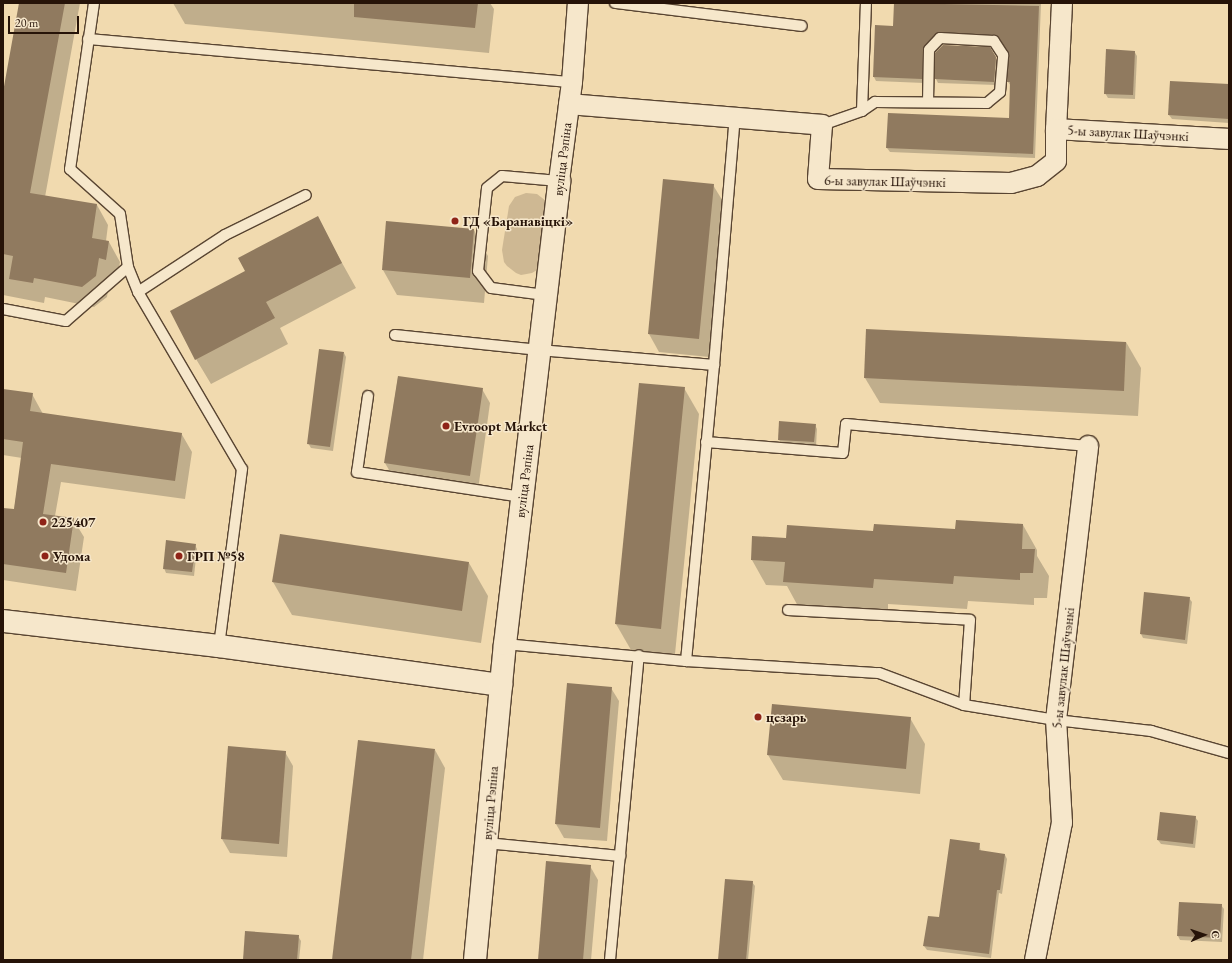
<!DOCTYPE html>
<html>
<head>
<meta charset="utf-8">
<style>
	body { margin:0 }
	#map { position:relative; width:1232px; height:963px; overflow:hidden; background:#f1daaf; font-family:"EB Garamond",serif }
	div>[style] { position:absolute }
	.green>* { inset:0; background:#ceb893 }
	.shadow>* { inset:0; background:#0003 }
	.building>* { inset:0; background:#907a5f }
	.roads { filter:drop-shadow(1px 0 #594532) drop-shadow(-1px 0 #594532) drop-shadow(0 1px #594532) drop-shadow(0 -1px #594532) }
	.lane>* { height:10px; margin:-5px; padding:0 5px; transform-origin:5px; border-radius:5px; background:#f6e7cb }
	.street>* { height:20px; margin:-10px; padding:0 10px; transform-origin:10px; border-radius:10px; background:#f6e7cb }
	.secondary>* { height:22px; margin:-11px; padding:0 11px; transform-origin:11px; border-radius:11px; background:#f6e7cb }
	.dots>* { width:11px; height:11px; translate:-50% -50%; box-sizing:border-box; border:2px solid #f6e7cb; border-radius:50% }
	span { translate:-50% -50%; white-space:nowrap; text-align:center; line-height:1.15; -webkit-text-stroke:3px #f6e7cb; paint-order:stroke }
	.street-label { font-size:14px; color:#261308 }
	.poi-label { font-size:14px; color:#261308; font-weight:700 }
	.left { translate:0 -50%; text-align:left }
	.frame { position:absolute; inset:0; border:4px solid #261308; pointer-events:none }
	.north { position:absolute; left:1184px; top:915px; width:40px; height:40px; -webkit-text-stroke:3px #f6e7cb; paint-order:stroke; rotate:88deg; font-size:11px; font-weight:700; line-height:16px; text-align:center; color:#261308 }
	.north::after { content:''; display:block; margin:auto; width:14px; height:18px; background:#261308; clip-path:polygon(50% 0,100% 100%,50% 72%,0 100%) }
	.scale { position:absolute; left:8px; top:16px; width:71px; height:18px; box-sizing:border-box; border:2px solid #261308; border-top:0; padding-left:5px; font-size:12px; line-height:14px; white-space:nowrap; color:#261308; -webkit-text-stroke:3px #f6e7cb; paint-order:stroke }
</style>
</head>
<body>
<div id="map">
	<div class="green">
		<i style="clip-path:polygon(526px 193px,537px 194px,546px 201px,542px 267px,532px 273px,521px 275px,516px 273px,507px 266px,504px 262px,502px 250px,509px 206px,515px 197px)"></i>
	</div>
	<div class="shadow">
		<i style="clip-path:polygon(20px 3px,80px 3px,45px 197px,97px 205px,108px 225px,106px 241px,109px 242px,120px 262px,117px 279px,110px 278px,107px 297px,94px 307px,45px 297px,44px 303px,3px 295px,3px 98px)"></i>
		<i style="clip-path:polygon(173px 3px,490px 3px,494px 9px,489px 53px,185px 24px)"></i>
		<i style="clip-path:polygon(895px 3px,1041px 3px,1035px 158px,890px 152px,887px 148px,1010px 119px,1011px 86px,1008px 82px,1010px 52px,1001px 40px,943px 36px,937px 38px,924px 83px,876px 81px,874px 77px,894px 27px)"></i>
		<i style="clip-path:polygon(990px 48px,998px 62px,996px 85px,938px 83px,936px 79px)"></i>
		<i style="clip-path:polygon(1134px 51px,1137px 56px,1135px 99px,1108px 98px,1105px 93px)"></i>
		<i style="clip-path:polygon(1229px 85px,1229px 123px,1172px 119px,1169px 115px)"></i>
		<i style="clip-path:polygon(713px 185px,724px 203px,709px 357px,659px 352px,649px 334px)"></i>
		<i style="clip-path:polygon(317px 218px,356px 288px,280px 328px,288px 344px,211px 384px,196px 359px,247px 271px)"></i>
		<i style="clip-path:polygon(474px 230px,488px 256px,484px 303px,397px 295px,383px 270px)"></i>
		<i style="clip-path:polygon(1126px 342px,1141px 368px,1138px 416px,880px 403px,865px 378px)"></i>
		<i style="clip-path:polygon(344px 353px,346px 357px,333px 451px,311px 448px,308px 443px)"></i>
		<i style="clip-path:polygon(398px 377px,482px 389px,490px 403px,478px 490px,393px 477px,385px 463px)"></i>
		<i style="clip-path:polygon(640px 384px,684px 388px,699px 414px,675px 654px,631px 650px,616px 624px)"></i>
		<i style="clip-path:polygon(3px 390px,32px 394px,43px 414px,181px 433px,192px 452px,185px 499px,61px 482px,55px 516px,73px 519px,84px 537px,76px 591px,3px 580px,3px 509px,14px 510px,22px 458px,3px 455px)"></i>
		<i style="clip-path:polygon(815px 425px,817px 429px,816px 446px,781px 444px,779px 439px)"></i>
		<i style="clip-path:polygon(1229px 471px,1229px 486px,1228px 484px)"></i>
		<i style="clip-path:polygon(1023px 525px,1037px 550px,1037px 556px,1049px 576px,1047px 598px,1034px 598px,1034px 605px,968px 601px,967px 609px,888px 604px,888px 613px,799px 608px,787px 586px,766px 585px,752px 560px,787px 539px,874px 532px,956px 530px)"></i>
		<i style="clip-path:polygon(281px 535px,469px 563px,488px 596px,481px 643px,292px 615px,273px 582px)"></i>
		<i style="clip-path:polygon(195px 545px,197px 549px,194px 576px,166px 573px,164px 568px)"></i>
		<i style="clip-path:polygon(1145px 593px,1189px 598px,1192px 602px,1187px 644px,1143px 638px,1141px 634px)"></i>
		<i style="clip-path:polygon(611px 688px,619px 701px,607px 841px,564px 838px,556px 824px)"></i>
		<i style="clip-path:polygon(773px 705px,910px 718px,925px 744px,920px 794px,783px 780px,768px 755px)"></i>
		<i style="clip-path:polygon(435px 750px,445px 768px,423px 960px,333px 960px)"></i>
		<i style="clip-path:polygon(285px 752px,293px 766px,287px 857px,230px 853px,222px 839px)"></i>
		<i style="clip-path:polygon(1195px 817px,1198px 821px,1195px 848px,1161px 844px,1158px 840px)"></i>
		<i style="clip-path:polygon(979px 843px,981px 852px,1005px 855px,1007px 859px,1002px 894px,999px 893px,991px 958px,927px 950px,924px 946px)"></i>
		<i style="clip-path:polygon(590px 866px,598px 880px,591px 960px,539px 960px)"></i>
		<i style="clip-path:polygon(752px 882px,755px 886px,748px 960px,719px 960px)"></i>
		<i style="clip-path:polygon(1221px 905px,1224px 909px,1222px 942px,1180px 940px,1178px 936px)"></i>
		<i style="clip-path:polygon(298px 936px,301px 941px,299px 960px,244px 960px)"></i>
	</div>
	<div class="building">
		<i style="clip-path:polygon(19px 3px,65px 3px,30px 193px,97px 204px,92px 238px,109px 241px,106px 260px,99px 258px,96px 276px,82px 287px,34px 278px,33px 283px,9px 279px,13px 256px,3px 254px,3px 92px)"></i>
		<i style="clip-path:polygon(354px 3px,478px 3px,475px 28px,354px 17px)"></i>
		<i style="clip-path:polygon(894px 3px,1039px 6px,1033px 154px,886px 148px,888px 113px,1009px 118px,1010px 82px,1007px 82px,1009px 55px,997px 35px,938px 32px,923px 49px,922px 79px,873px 77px,875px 25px,893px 26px)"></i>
		<i style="clip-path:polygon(943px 45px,990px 47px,996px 57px,994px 82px,935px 79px,935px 53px)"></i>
		<i style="clip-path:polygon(1106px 49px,1135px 51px,1133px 95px,1104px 94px)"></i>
		<i style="clip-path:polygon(1170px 81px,1229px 84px,1229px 119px,1168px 115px)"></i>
		<i style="clip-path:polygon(663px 179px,714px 184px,699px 339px,648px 334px)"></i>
		<i style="clip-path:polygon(318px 216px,342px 263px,266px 302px,275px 318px,195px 360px,170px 311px,245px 271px,238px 258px)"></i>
		<i style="clip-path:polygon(386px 221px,474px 229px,470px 278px,382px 270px)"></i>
		<i style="clip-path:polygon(866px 329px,1126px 342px,1124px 391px,864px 378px)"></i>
		<i style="clip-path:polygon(319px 349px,344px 352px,330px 447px,307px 444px)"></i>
		<i style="clip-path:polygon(398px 376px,483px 388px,470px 476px,384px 463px)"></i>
		<i style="clip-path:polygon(639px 383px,685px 387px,661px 629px,615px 624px)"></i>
		<i style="clip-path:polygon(3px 389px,33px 393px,30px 411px,182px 433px,175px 481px,51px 464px,43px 514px,74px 518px,66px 573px,3px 564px,3px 508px,14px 509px,23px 442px,3px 439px)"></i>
		<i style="clip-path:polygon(779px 421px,816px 424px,814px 442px,778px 440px)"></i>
		<i style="clip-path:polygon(956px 520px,1023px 524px,1022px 549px,1035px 549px,1033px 573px,1020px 573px,1020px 580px,954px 576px,953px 584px,874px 579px,873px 588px,783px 582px,785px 562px,751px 560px,752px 536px,786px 538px,787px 525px,873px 531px,874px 524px,955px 529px)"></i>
		<i style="clip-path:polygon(280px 534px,469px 562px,462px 611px,272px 582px)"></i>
		<i style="clip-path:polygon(166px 540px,196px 544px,192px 572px,163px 569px)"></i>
		<i style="clip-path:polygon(1144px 592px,1190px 597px,1185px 640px,1140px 634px)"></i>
		<i style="clip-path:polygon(567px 683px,612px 687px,600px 828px,555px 824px)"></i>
		<i style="clip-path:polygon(772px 704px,911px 717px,906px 769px,767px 755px)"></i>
		<i style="clip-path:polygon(358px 740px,435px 749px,411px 960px,332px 960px)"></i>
		<i style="clip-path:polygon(228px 746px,286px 751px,279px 844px,221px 839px)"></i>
		<i style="clip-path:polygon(1160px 812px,1196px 816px,1193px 844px,1157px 840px)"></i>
		<i style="clip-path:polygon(950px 839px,980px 843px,979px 850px,1005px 854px,1000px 890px,997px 890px,989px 954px,923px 946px,928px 916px,939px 917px)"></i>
		<i style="clip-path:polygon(546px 861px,591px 865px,583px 960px,538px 960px)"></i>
		<i style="clip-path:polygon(725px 879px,753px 881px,746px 960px,718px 960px)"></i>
		<i style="clip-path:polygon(1179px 902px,1222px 904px,1220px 938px,1177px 936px)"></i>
		<i style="clip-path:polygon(245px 931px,299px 935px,297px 960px,243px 960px)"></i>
	</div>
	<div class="roads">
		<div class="lane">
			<i style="left:94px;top:3px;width:168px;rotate:98.2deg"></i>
			<i style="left:70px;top:169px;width:67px;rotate:42deg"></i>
			<i style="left:120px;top:214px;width:54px;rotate:81.4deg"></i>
			<i style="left:128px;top:267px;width:27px;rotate:68deg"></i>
			<i style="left:138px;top:292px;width:104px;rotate:-33.2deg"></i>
			<i style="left:225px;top:235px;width:90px;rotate:-26.3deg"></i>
			<i style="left:615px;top:3px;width:188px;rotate:7deg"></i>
			<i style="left:88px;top:39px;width:486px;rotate:5.1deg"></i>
			<i style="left:862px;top:111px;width:108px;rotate:-87.9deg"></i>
			<i style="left:822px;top:125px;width:42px;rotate:-19.3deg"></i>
			<i style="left:862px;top:111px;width:16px;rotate:-35deg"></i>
			<i style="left:875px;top:102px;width:112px;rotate:0.5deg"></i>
			<i style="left:987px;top:103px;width:17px;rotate:-40deg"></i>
			<i style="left:1000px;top:92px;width:37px;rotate:-85deg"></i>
			<i style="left:1003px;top:55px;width:17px;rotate:-123deg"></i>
			<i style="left:994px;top:41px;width:54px;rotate:-176.8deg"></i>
			<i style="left:940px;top:38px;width:16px;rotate:133deg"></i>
			<i style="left:929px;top:50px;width:52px;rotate:91.1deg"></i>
			<i style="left:138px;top:292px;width:205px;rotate:59.6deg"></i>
			<i style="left:242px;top:469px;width:178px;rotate:97.4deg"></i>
			<i style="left:545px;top:295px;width:54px;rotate:-172.6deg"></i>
			<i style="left:491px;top:288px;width:21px;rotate:-127deg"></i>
			<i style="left:478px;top:271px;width:83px;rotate:-83.8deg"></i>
			<i style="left:487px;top:188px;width:19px;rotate:-39deg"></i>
			<i style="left:502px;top:176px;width:57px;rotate:5deg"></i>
			<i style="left:3px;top:309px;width:64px;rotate:10.8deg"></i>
			<i style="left:66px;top:321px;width:82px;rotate:-41.1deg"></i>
			<i style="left:395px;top:335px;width:145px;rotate:5.9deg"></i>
			<i style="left:539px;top:350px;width:176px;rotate:4.9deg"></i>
			<i style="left:368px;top:396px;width:77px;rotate:98.2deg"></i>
			<i style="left:357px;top:472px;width:167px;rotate:8.6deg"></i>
			<i style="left:706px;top:442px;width:137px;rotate:4.6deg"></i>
			<i style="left:843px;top:453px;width:29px;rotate:-84deg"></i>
			<i style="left:846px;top:424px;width:243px;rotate:5.2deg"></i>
			<i style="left:788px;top:610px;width:182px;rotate:3.1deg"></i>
			<i style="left:970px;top:620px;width:85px;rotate:94deg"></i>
			<i style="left:505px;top:644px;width:182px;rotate:5.4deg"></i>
			<i style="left:686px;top:661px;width:193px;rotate:3.6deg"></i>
			<i style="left:879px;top:673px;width:91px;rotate:20.6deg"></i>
			<i style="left:964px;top:705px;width:93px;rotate:9.3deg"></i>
			<i style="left:1056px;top:720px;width:96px;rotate:6.6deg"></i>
			<i style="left:1151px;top:731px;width:81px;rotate:15.8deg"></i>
			<i style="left:686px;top:661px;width:297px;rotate:-84.6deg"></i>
			<i style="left:714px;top:365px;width:249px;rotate:-85.2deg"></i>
			<i style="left:486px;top:843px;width:135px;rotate:5.5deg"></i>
			<i style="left:610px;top:960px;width:306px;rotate:-84.6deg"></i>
		</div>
		<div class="street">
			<i style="left:1062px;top:3px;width:126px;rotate:92.7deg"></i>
			<i style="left:1056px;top:129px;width:173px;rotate:3.3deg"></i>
			<i style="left:569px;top:104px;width:254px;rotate:4.7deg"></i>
			<i style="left:822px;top:125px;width:54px;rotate:94.2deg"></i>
			<i style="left:818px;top:179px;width:193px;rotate:1.2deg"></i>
			<i style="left:1011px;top:183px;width:27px;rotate:-15deg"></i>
			<i style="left:1037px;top:176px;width:24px;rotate:-38deg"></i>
			<i style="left:1056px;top:161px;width:32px;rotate:-90deg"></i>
			<i style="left:559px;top:181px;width:100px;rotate:-82.5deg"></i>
			<i style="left:572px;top:82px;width:79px;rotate:-85.7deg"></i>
			<i style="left:1035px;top:960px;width:140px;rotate:-78.9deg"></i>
			<i style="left:1062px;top:823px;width:103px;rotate:-93.3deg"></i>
			<i style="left:1056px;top:720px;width:276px;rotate:-83.3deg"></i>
		</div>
		<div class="secondary">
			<i style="left:3px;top:621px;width:217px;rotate:6.6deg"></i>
			<i style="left:219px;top:646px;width:285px;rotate:7.9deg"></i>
			<i style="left:475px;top:960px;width:317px;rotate:-84.6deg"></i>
			<i style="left:505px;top:644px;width:466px;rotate:-83.3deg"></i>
		</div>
	</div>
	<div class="dots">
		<i style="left:455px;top:221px;background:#8f2418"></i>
		<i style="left:446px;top:426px;background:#8f2418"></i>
		<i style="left:43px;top:522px;background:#8f2418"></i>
		<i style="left:45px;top:556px;background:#8f2418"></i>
		<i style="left:179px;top:556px;background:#8f2418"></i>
		<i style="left:758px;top:717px;background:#8f2418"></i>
	</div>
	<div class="street-label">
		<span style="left:1128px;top:133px;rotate:3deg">5-ы завулак Шаўчэнкі</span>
		<span style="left:562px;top:159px;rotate:-83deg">вуліца Рэпіна</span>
		<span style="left:885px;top:181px;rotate:1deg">6-ы завулак Шаўчэнкі</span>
		<span style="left:524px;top:481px;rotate:-83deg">вуліца Рэпіна</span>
		<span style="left:1063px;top:668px;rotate:-84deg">5-ы завулак Шаўчэнкі</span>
		<span style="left:490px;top:803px;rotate:-85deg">вуліца Рэпіна</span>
	</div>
	<div class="poi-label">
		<span class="left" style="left:463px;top:221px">ГД «Баранавіцкі»</span>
		<span class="left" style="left:454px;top:426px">Evroopt Market</span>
		<span class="left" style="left:51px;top:522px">225407</span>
		<span class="left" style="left:53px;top:556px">Удома</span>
		<span class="left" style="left:187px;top:556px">ГРП №58</span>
		<span class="left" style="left:766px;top:717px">цезарь</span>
	</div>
	<div class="frame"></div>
	<div class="north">С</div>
	<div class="scale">20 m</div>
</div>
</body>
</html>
